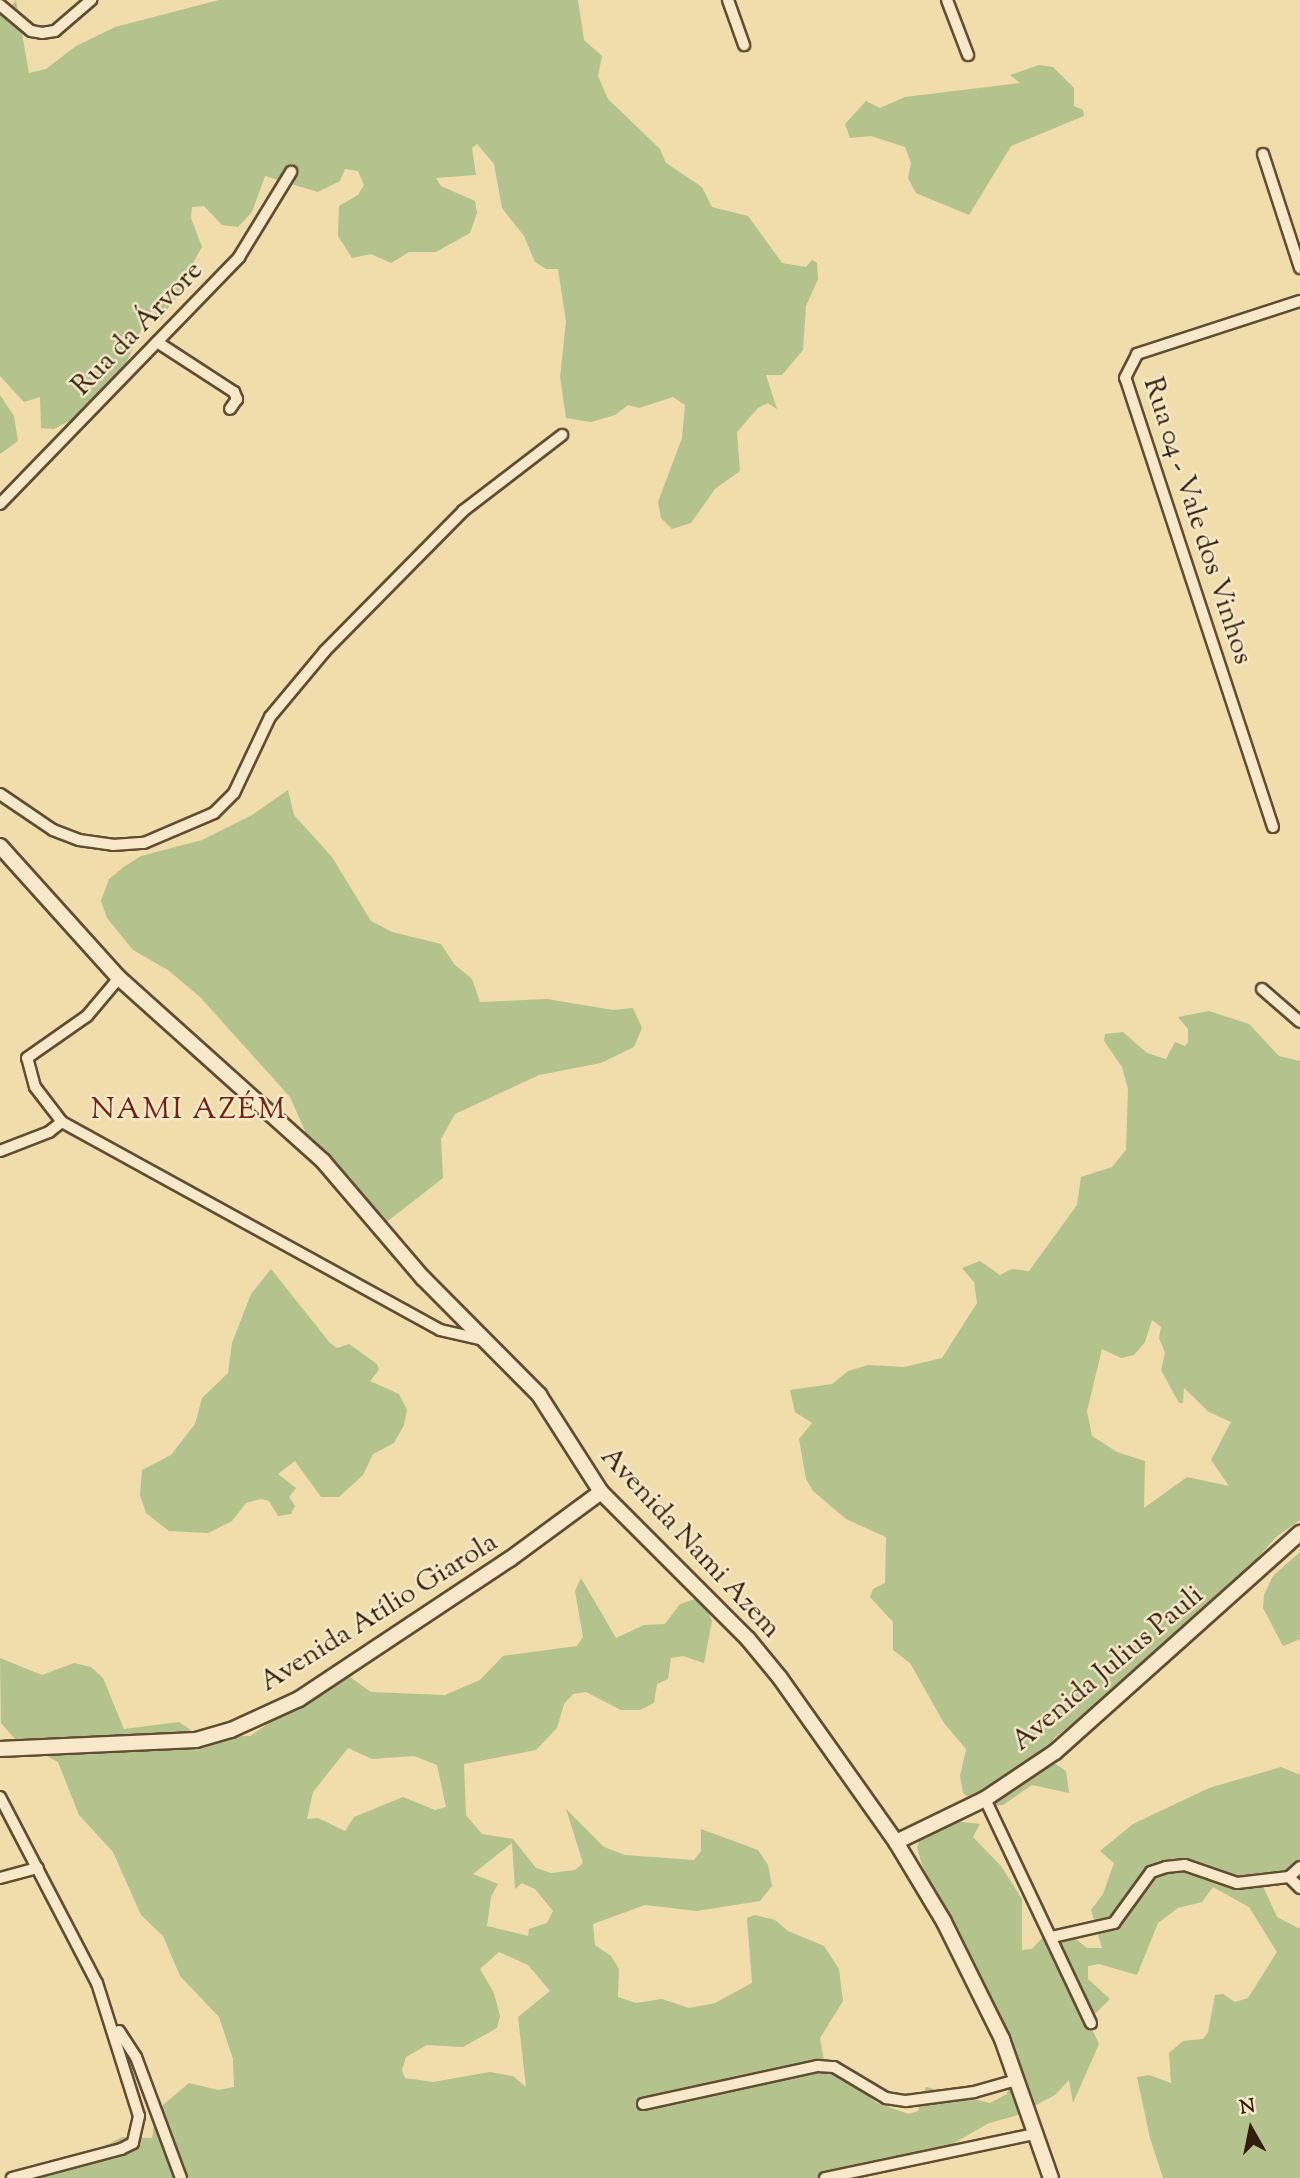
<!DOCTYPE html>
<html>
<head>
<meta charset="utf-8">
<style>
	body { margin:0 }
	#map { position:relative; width:1300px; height:2178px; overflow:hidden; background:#f1dcab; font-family:"Sorts Mill Goudy",serif }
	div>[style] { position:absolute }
	.green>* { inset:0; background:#b4c28d }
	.roads { filter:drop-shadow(2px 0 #624c32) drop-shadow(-2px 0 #624c32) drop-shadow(0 2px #624c32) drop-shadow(0 -2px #624c32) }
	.minor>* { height:10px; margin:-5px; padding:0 5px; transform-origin:5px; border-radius:5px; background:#f6e8c8 }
	.tertiary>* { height:14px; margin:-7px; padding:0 7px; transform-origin:7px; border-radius:7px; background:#f6e8c8 }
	span { translate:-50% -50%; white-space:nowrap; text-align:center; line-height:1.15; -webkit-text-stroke:5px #f6e8c8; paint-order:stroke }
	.street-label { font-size:28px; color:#331c09 }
	.neighbourhood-label { font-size:30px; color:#7a1f14; letter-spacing:2px }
	.north { position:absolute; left:1216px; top:2094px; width:70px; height:70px; -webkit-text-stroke:5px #f6e8c8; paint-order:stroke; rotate:351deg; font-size:19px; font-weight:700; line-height:28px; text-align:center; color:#331c09 }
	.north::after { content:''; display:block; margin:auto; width:24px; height:32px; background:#331c09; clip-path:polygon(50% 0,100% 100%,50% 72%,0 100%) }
</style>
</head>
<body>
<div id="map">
	<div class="green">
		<i style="clip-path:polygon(16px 0,29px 73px,46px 69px,76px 46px,115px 27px,219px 0,578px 0,584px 40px,602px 56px,598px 76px,608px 99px,660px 149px,666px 163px,702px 187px,712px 207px,748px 216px,782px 263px,806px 267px,812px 260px,817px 263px,818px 279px,806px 306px,803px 350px,782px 375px,766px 375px,777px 409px,768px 403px,758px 408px,737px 432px,740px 471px,715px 489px,691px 523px,672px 529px,661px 518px,658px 502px,682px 438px,685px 405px,673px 397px,639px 408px,628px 405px,615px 415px,591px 422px,566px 418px,560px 377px,566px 322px,558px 269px,546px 269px,535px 262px,524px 236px,502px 208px,494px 164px,477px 144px,472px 148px,476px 175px,436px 178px,441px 186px,475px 201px,477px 213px,470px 233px,436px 252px,409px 252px,391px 263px,371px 254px,352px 258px,338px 236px,339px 206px,358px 195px,364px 185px,358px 171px,345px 169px,340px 181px,318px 192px,265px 176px,252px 212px,238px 227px,222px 225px,204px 206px,192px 207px,191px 218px,202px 247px,189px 270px,185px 292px,172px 301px,161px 321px,153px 311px,149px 313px,126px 363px,73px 419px,54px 429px,41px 428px,40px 397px,24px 402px,0 376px,0 4px,9px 9px)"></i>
		<i style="clip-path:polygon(1039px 65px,1053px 67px,1074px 88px,1074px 106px,1083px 110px,1084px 116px,1011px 146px,969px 215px,916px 193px,908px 178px,911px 163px,905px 147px,871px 136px,850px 138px,845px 124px,866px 101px,880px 108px,905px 97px,1020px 83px,1010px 75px)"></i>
		<i style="clip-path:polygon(0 395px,14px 416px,18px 441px,0 454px)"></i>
		<i style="clip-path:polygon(288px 790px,294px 815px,332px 857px,371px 921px,392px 932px,441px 944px,454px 964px,472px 979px,480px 1002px,547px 999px,613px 1010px,633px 1008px,642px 1028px,634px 1047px,601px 1063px,539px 1075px,455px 1114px,441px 1139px,443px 1178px,384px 1224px,335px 1173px,308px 1158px,305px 1131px,290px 1097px,200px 997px,168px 970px,133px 950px,107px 918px,101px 901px,109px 879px,125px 866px,141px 856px,202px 840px,252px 815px)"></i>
		<i style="clip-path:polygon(evenodd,1209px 1011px,1249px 1024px,1279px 1056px,1300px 1061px,1300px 1520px,1276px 1537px,1242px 1576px,1119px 1687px,1053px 1739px,1050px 1760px,1066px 1771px,1069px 1793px,1032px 1785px,1003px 1805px,980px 1807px,963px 1793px,960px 1776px,966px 1749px,944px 1723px,910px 1663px,893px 1650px,893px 1622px,870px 1597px,873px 1589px,885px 1583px,886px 1537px,846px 1519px,813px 1491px,806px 1479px,799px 1439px,812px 1423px,795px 1412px,790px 1390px,832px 1384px,848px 1371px,868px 1365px,904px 1367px,942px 1358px,977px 1303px,974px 1282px,962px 1268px,980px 1261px,1000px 1275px,1012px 1269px,1029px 1271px,1077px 1205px,1081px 1177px,1112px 1167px,1126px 1150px,1128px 1089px,1122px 1067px,1104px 1041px,1105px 1034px,1123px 1032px,1147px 1053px,1166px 1059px,1175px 1042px,1185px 1046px,1188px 1042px,1188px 1029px,1178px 1017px,1209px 1011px,1152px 1320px,1161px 1327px,1159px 1338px,1165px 1353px,1161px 1370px,1179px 1403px,1183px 1403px,1184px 1388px,1209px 1412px,1231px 1422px,1211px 1460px,1229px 1486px,1187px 1477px,1144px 1508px,1145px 1461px,1117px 1452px,1092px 1436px,1087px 1411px,1102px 1349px,1121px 1358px,1134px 1355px,1145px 1342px,1152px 1320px)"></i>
		<i style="clip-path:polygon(271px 1269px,330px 1343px,337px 1348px,349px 1344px,377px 1364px,379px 1370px,370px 1381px,399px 1394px,407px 1410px,404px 1425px,394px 1443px,373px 1454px,363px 1475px,339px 1497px,321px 1497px,295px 1461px,278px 1474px,296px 1488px,289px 1497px,295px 1506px,291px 1514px,278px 1516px,269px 1501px,261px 1499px,246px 1503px,232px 1521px,208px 1533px,169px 1531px,146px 1513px,140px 1495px,142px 1470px,171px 1455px,195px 1424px,202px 1398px,228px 1373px,232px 1343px,251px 1294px)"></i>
		<i style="clip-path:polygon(1300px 1552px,1300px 1639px,1283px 1646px,1263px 1608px,1264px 1595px,1273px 1576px)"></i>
		<i style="clip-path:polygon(evenodd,581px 1578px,616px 1638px,644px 1625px,665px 1624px,680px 1604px,701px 1597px,712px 1621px,704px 1663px,683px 1656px,671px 1658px,668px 1679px,657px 1684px,654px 1703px,640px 1710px,621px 1710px,586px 1692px,573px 1694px,564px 1704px,557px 1728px,536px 1750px,464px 1764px,466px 1815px,482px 1834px,513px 1839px,536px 1868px,551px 1873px,575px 1870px,583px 1863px,566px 1809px,604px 1847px,625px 1855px,694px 1860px,701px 1851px,701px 1829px,758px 1850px,768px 1865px,772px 1886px,760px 1901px,697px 1911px,645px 1905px,593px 1924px,595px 1945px,611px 1956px,619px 1969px,618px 1997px,636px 2003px,662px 1999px,689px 2008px,715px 2003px,752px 1983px,747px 1918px,755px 1915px,775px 1920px,788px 1931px,824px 1946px,839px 1969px,843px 2001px,820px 2038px,826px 2072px,853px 2083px,877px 2103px,909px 2114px,918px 2111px,926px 2087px,990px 2103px,1007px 2094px,1013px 2073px,921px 1862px,917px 1847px,921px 1836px,953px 1821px,980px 1824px,973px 1837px,1001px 1866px,1022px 1899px,1022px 1950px,1032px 1949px,1049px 1931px,1062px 1928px,1087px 1948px,1102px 1948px,1091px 1910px,1103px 1894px,1114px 1863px,1100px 1851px,1133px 1824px,1209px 1788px,1281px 1767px,1300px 1775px,1300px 1861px,1262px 1884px,1277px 1917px,1300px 1929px,1300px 2178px,1163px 2178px,1150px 2138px,1137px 2077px,1149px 2075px,1171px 2083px,1169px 2053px,1183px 2041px,1203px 2039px,1208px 2032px,1215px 1995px,1223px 1994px,1235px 2002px,1248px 1998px,1277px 1952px,1249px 1907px,1213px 1887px,1202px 1902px,1178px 1908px,1158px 1923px,1137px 1975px,1099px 1964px,1088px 1966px,1088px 1979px,1110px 1999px,1092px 2017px,1091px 2027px,1099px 2044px,1073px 2103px,1069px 2080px,1055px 2095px,1015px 2116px,989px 2123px,937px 2153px,876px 2174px,853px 2178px,13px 2178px,83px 2157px,122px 2137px,152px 2138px,156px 2111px,189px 2083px,218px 2090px,234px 2087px,233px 2059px,219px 2017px,180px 1976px,163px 1936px,141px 1915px,113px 1852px,79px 1815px,58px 1762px,16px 1740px,1px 1723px,0 1658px,42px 1675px,74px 1663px,91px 1667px,103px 1678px,124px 1729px,179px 1722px,201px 1737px,250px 1736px,335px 1677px,350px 1677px,371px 1692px,445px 1695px,480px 1680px,503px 1656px,577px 1646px,583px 1637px,575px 1591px,581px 1578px,348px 1748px,372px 1759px,414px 1756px,437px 1765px,446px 1807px,435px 1810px,403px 1797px,354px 1817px,345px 1831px,318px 1818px,307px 1819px,313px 1792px,348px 1748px,581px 1578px,512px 1843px,515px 1889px,522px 1883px,535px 1889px,553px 1911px,547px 1923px,529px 1929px,528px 1936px,487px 1926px,491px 1897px,498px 1884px,473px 1874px,512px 1843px,581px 1578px,499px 1952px,528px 1965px,550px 1991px,518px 2017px,526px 2087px,513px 2076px,490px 2072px,433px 2082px,405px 2078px,402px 2070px,406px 2057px,427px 2045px,463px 2047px,497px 2028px,500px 2016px,494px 1993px,480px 1969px,499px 1952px)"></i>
	</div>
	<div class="roads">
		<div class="minor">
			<i style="left:728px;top:0;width:48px;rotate:70.4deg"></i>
			<i style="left:947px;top:0;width:59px;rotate:69.1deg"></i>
			<i style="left:0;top:5px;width:40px;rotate:40deg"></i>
			<i style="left:31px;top:31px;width:11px;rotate:10deg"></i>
			<i style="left:42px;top:33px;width:13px;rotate:-9deg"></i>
			<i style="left:55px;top:31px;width:48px;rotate:-40.7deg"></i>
			<i style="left:1263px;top:154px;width:120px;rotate:72deg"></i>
			<i style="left:157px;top:342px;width:92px;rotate:33deg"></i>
			<i style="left:234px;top:392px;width:8px;rotate:67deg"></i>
			<i style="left:237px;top:399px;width:12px;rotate:125deg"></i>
			<i style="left:0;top:504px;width:344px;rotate:-45.9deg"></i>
			<i style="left:239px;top:257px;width:100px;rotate:-58.5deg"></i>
			<i style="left:0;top:794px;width:64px;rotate:34.2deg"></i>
			<i style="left:53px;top:830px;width:28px;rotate:21deg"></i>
			<i style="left:79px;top:840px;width:34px;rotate:8deg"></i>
			<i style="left:113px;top:845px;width:31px;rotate:-4deg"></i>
			<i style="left:144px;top:843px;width:76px;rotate:-23.2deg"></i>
			<i style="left:214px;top:813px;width:28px;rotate:-45deg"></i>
			<i style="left:234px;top:793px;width:84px;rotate:-64.7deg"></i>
			<i style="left:270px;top:717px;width:86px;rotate:-50.2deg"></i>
			<i style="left:325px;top:651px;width:197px;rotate:-45.4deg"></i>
			<i style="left:463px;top:511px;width:125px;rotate:-37.5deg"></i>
			<i style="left:1273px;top:827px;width:473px;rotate:-108.2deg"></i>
			<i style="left:1125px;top:378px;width:27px;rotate:-63deg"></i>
			<i style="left:1137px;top:354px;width:171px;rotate:-18deg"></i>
			<i style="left:1262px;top:989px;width:50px;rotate:41deg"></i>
			<i style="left:62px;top:1122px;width:431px;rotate:28.8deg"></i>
			<i style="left:440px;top:1330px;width:45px;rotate:12.8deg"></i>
			<i style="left:0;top:1151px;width:53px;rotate:-21.2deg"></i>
			<i style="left:49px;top:1132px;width:16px;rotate:-38deg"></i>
			<i style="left:62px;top:1122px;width:44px;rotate:-127.6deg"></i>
			<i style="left:35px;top:1087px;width:30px;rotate:-105deg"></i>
			<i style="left:27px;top:1058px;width:73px;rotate:-35deg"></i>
			<i style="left:87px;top:1016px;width:50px;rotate:-49.9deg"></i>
			<i style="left:0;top:1797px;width:210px;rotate:62.5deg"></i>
			<i style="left:97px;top:1983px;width:139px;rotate:72.5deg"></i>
			<i style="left:139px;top:2116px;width:28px;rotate:103deg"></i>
			<i style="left:133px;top:2143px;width:13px;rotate:153deg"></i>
			<i style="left:121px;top:2149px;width:113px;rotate:165.1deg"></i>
			<i style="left:985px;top:1799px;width:248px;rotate:64.7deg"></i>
			<i style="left:1289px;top:1877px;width:16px;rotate:45deg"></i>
			<i style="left:0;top:1878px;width:39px;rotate:-15deg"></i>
			<i style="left:1052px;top:1937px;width:64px;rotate:-12.7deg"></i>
			<i style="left:1114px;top:1923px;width:63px;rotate:-54deg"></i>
			<i style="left:1151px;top:1872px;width:16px;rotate:-18deg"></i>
			<i style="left:1166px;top:1867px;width:19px;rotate:-6deg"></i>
			<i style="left:1185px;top:1865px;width:55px;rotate:19.1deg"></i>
			<i style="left:1237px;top:1883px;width:52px;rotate:-6.6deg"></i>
			<i style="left:1289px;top:1877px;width:15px;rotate:-42deg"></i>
			<i style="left:119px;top:2031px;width:31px;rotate:57deg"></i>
			<i style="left:136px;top:2057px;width:129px;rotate:69.6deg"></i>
			<i style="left:643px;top:2104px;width:179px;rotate:-12.3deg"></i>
			<i style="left:818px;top:2066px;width:16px;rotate:4deg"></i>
			<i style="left:834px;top:2067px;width:61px;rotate:30.8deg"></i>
			<i style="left:886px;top:2098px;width:20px;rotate:9deg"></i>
			<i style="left:906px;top:2101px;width:69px;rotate:-7.5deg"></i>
			<i style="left:974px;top:2092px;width:44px;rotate:-15.9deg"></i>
			<i style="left:825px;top:2178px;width:213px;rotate:-11.9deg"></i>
		</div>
		<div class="tertiary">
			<i style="left:0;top:846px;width:178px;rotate:48deg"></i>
			<i style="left:119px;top:978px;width:274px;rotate:41.9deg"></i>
			<i style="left:323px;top:1161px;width:154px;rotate:49.5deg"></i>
			<i style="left:423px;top:1278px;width:165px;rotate:45.2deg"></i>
			<i style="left:539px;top:1395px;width:115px;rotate:57.4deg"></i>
			<i style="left:601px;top:1492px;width:208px;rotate:45deg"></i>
			<i style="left:748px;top:1639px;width:50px;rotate:50.6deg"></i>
			<i style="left:780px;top:1678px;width:201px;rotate:54.7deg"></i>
			<i style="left:896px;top:1842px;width:93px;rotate:59deg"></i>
			<i style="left:944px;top:1922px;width:131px;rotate:63.6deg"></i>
			<i style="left:1002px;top:2039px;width:147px;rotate:70.6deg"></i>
			<i style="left:0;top:1749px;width:196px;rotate:-2.6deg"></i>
			<i style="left:196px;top:1740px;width:36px;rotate:-16deg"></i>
			<i style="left:231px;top:1730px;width:75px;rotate:-24.5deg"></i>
			<i style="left:299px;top:1699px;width:253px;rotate:-33.6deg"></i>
			<i style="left:510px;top:1559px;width:113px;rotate:-36.4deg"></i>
			<i style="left:896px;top:1842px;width:99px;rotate:-25.8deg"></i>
			<i style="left:985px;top:1799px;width:84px;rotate:-33.9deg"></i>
			<i style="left:1055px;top:1752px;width:329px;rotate:-41.8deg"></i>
		</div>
	</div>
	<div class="street-label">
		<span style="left:138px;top:329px;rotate:-46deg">Rua da Árvore</span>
		<span style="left:1197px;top:521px;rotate:72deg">Rua 04 - Vale dos Vinhos</span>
		<span style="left:690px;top:1543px;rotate:47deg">Avenida Nami Azem</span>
		<span style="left:379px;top:1613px;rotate:-32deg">Avenida Atílio Giarola</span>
		<span style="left:1108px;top:1669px;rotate:-40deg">Avenida Julius Pauli</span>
	</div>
	<div class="neighbourhood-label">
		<span style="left:189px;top:1111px">NAMI AZÉM</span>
	</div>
	<div class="north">N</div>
</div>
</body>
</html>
